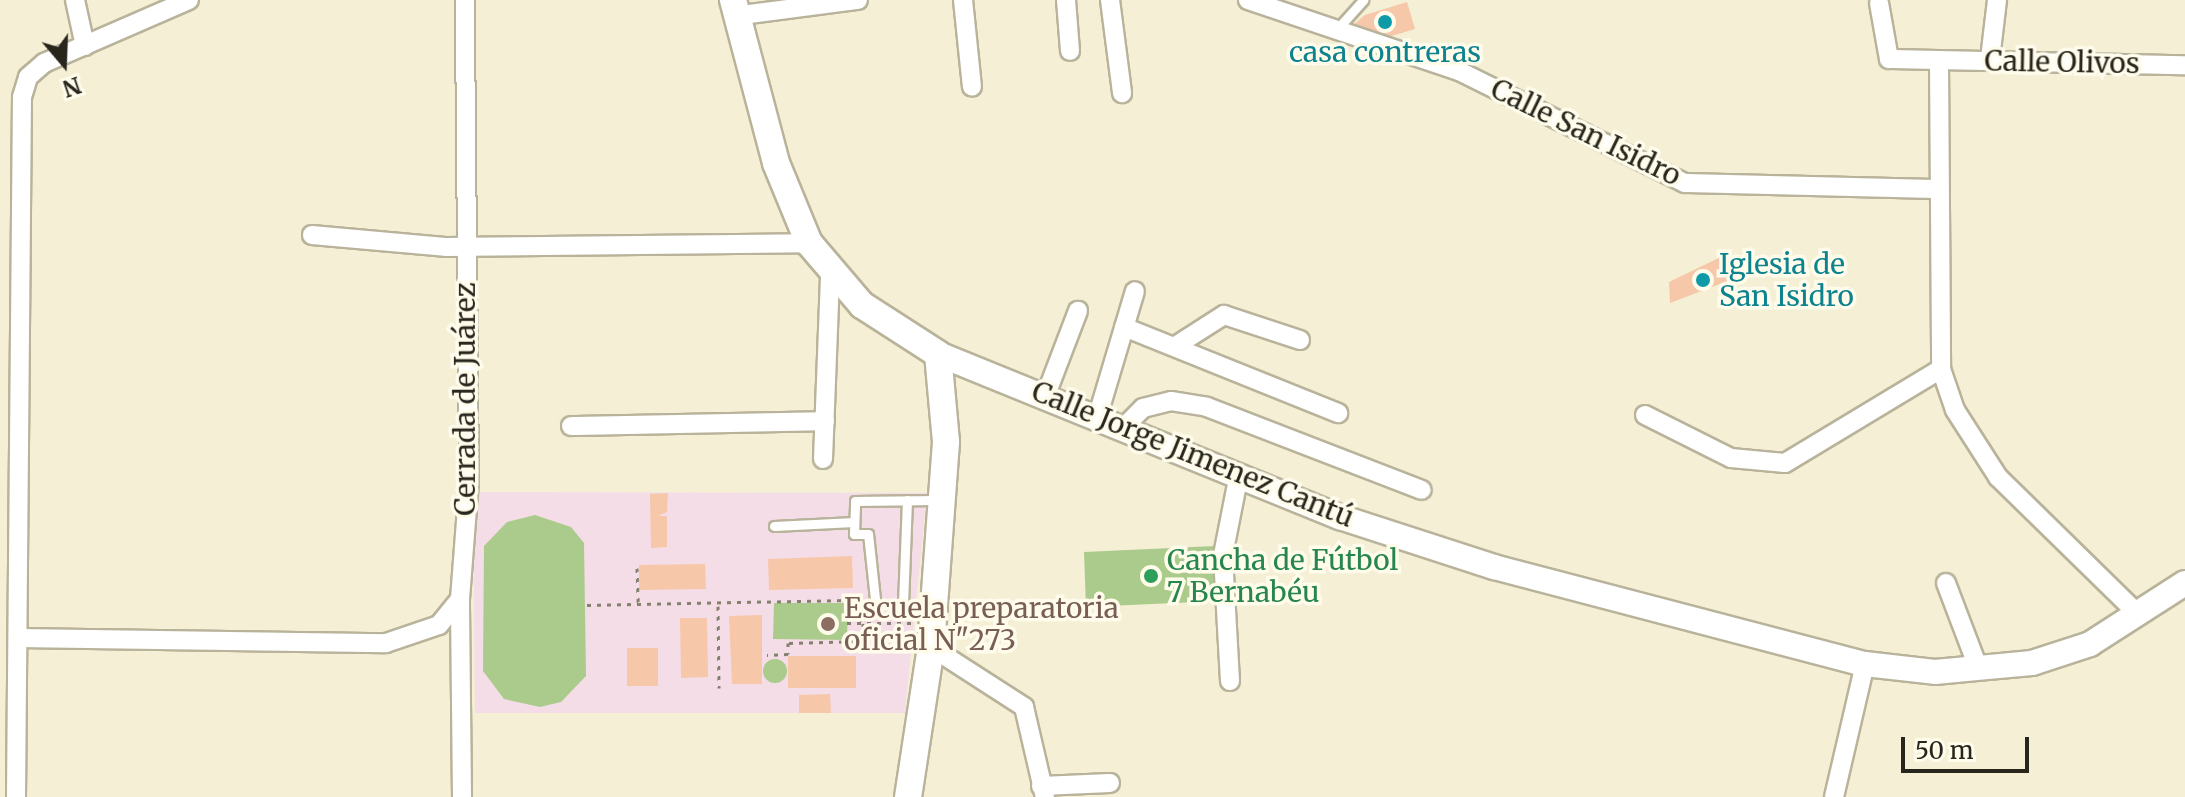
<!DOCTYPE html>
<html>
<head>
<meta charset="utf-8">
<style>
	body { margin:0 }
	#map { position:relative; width:2185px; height:797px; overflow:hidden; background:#f4efd5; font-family:Merriweather,serif }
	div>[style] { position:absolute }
	.education>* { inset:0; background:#f5dde8 }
	.green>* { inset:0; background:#abcb8c }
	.round { border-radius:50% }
	.building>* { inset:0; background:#f6c7a9 }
	.path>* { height:3px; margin-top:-1.5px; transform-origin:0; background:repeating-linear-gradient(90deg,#84816f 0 4px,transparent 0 10px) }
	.roads { filter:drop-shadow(2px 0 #b8b39a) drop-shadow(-2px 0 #b8b39a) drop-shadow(0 2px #b8b39a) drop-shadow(0 -2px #b8b39a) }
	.service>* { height:9px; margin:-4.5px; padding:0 4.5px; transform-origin:4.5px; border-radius:4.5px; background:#fff }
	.minor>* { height:18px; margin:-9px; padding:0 9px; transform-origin:9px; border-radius:9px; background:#fff }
	.tertiary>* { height:24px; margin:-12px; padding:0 12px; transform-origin:12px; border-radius:12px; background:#fff }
	.secondary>* { height:26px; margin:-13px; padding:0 13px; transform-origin:13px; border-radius:13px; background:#fff }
	.dots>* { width:22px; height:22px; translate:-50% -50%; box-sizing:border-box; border:4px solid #fffcec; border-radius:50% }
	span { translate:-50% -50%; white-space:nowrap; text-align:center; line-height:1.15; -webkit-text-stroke:7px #fffcec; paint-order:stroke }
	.culture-label { font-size:28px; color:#0d838f }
	.left { translate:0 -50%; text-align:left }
	.street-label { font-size:28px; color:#28261c }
	.leisure-label { font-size:28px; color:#27864d }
	.education-label { font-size:28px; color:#785e54 }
	.north { position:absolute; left:24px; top:24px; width:80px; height:80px; -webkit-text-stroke:6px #fffcec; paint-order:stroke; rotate:161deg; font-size:22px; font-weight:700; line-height:32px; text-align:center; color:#28261c }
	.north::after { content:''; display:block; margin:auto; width:28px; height:36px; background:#28261c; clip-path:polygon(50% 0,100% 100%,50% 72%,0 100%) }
	.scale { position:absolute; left:1901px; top:737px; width:128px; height:36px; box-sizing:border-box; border:4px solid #28261c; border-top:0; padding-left:10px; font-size:24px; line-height:28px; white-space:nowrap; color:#28261c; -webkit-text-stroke:6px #fffcec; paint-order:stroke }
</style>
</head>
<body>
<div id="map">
	<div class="education">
		<i style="clip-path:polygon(473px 492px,927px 493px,905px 713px,475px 713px)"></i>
	</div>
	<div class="green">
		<i style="clip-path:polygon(535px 515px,571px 527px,584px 543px,586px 676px,561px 702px,540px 707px,504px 699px,483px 671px,484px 546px,507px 522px)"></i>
		<i style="clip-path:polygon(1215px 546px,1218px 601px,1086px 607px,1084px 552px)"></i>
		<i style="clip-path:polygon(774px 603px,848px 603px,847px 640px,773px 639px)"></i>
		<i class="round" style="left:763px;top:659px;width:24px;height:24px"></i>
	</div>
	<div class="building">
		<i style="clip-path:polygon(1407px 2px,1415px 29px,1378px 40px,1347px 30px,1365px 15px)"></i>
		<i style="clip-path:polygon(1727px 254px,1738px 277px,1670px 303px,1669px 282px)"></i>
		<i style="clip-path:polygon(668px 493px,667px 512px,658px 516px,667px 516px,667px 547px,651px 548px,650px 494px)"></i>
		<i style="clip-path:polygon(852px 556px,853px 588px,769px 590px,768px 559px)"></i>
		<i style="clip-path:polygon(705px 564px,706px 589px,639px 590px,639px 565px)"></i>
		<i style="clip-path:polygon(762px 615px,762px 684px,732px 684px,729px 616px)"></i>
		<i style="clip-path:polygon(680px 618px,707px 618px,708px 677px,681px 678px)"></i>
		<i style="clip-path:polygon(627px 648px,658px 648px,658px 686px,627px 686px)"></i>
		<i style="clip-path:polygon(788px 656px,856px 656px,856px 688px,788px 688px)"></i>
		<i style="clip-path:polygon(830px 694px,831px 713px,799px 713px,799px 695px)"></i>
	</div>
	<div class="path">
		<i style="left:637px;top:568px;width:37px;rotate:88deg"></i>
		<i style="left:587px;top:605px;width:263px;rotate:-1.1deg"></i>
		<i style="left:850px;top:600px;width:26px;rotate:61deg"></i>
		<i style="left:863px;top:623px;width:18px;rotate:90deg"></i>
		<i style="left:863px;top:641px;width:75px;rotate:178.5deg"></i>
		<i style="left:788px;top:643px;width:11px;rotate:90deg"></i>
		<i style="left:788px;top:654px;width:21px;rotate:177deg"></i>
		<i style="left:718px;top:606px;width:82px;rotate:89.3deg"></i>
		<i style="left:847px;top:623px;width:66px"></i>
	</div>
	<div class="roads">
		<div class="service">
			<i style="left:1338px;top:28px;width:38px;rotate:-48deg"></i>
			<i style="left:774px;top:526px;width:80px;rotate:-2.9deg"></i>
			<i style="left:875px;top:599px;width:65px;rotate:-96.1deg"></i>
			<i style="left:868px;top:534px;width:14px;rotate:180deg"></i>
			<i style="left:854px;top:534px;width:33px;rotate:-88deg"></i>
			<i style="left:855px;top:501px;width:82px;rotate:-0.7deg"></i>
			<i style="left:903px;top:604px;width:104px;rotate:-87.8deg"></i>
		</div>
		<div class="minor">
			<i style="left:75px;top:0;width:47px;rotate:77.7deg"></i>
			<i style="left:963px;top:0;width:87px;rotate:84.1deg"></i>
			<i style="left:1066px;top:0;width:51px;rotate:85.5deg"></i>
			<i style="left:1110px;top:0;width:94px;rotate:82.6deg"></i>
			<i style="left:1248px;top:0;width:223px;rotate:18.6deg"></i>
			<i style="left:1459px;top:71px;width:252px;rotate:26.4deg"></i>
			<i style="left:1685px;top:183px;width:251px;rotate:1.4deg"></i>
			<i style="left:1879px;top:3px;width:57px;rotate:79.9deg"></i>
			<i style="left:1889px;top:59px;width:296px;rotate:1.2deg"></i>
			<i style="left:734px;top:16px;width:125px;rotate:-7.4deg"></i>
			<i style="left:1990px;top:59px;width:59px;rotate:-83.2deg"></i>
			<i style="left:1939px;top:62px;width:307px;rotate:89.6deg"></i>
			<i style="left:1941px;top:369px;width:43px;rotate:71.1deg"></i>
			<i style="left:1955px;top:410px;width:80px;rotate:57.3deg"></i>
			<i style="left:1998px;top:477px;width:197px;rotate:44.4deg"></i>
			<i style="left:312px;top:235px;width:136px;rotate:5.1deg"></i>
			<i style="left:447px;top:247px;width:362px;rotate:-0.6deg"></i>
			<i style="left:1124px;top:327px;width:231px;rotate:21.9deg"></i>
			<i style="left:1177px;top:345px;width:56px;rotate:-32.6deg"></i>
			<i style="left:1224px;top:315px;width:80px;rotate:18.2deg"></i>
			<i style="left:1047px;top:392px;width:87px;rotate:-69.1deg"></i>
			<i style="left:1098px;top:415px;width:129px;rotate:-73.4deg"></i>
			<i style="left:1645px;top:415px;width:96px;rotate:26.6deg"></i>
			<i style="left:1731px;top:458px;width:54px;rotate:5.3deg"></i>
			<i style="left:1785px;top:463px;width:182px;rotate:-31.1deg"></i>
			<i style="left:571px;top:426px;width:254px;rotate:-1.1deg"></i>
			<i style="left:1124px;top:427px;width:27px;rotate:-45deg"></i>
			<i style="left:1143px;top:408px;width:29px;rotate:-14deg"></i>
			<i style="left:1171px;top:401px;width:36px;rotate:9deg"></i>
			<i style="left:1207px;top:407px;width:230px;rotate:21.1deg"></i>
			<i style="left:823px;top:459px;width:185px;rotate:-87.8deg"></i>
			<i style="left:1946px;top:583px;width:93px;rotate:69.2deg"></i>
			<i style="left:18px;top:638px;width:368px;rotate:0.8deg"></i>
			<i style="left:386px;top:643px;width:56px;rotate:-18.8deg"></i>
			<i style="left:439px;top:625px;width:33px;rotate:-51deg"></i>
			<i style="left:931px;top:647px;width:111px;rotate:32.8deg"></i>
			<i style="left:1024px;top:707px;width:92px;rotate:76.9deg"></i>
			<i style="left:1230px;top:681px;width:126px;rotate:-93.2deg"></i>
			<i style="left:1223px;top:555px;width:77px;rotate:-78.8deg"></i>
			<i style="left:1041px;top:786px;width:69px;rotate:-2.5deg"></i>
			<i style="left:16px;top:797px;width:700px;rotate:-89.51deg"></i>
			<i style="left:22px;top:97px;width:21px;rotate:-73deg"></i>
			<i style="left:28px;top:77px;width:21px;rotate:-41deg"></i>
			<i style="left:44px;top:63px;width:158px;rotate:-23.5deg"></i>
			<i style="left:462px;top:797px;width:198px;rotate:-90.6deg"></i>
			<i style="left:460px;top:599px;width:117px;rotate:-85.6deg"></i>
			<i style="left:469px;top:482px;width:482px;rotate:-90.5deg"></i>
			<i style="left:1834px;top:797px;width:137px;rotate:-76.9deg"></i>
		</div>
		<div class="tertiary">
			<i style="left:938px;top:354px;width:434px;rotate:22.1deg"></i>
			<i style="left:1340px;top:517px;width:162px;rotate:18deg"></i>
			<i style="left:1494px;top:567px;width:383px;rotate:14.7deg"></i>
			<i style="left:1865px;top:664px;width:70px;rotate:6.5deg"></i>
			<i style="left:1935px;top:672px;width:97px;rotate:-5.3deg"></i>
			<i style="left:2032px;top:663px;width:61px;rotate:-18.1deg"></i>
			<i style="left:2090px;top:644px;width:113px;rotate:-32.7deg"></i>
		</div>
		<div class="secondary">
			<i style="left:733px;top:0;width:169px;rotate:75.2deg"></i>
			<i style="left:776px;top:163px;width:87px;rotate:67.6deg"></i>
			<i style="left:809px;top:243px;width:82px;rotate:49.5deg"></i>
			<i style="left:862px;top:305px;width:90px;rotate:32.8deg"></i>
			<i style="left:938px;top:354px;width:88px;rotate:84.8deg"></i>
			<i style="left:946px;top:442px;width:206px;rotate:94.2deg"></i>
			<i style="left:931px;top:647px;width:152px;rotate:98.7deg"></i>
		</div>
	</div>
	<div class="dots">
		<i style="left:1385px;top:22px;background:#0f9aa8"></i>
		<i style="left:1703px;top:280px;background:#0f9aa8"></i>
		<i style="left:1151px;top:576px;background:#2e9e5b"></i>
		<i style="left:828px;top:624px;background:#8d6e63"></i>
	</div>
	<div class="culture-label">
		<span style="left:1385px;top:52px">casa contreras</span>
		<span class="left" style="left:1719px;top:280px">Iglesia de<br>San Isidro</span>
	</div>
	<div class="street-label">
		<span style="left:2062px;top:62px;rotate:1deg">Calle Olivos</span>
		<span style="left:1586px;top:132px;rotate:26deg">Calle San Isidro</span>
		<span style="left:465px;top:399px;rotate:-90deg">Cerrada de Juárez</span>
		<span style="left:1193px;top:454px;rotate:22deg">Calle Jorge Jimenez Cantú</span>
	</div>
	<div class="leisure-label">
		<span class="left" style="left:1167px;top:576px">Cancha de Fútbol<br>7 Bernabéu</span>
	</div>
	<div class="education-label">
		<span class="left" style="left:844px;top:624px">Escuela preparatoria<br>oficial N"273</span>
	</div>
	<div class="north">N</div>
	<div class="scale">50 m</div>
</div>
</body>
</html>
